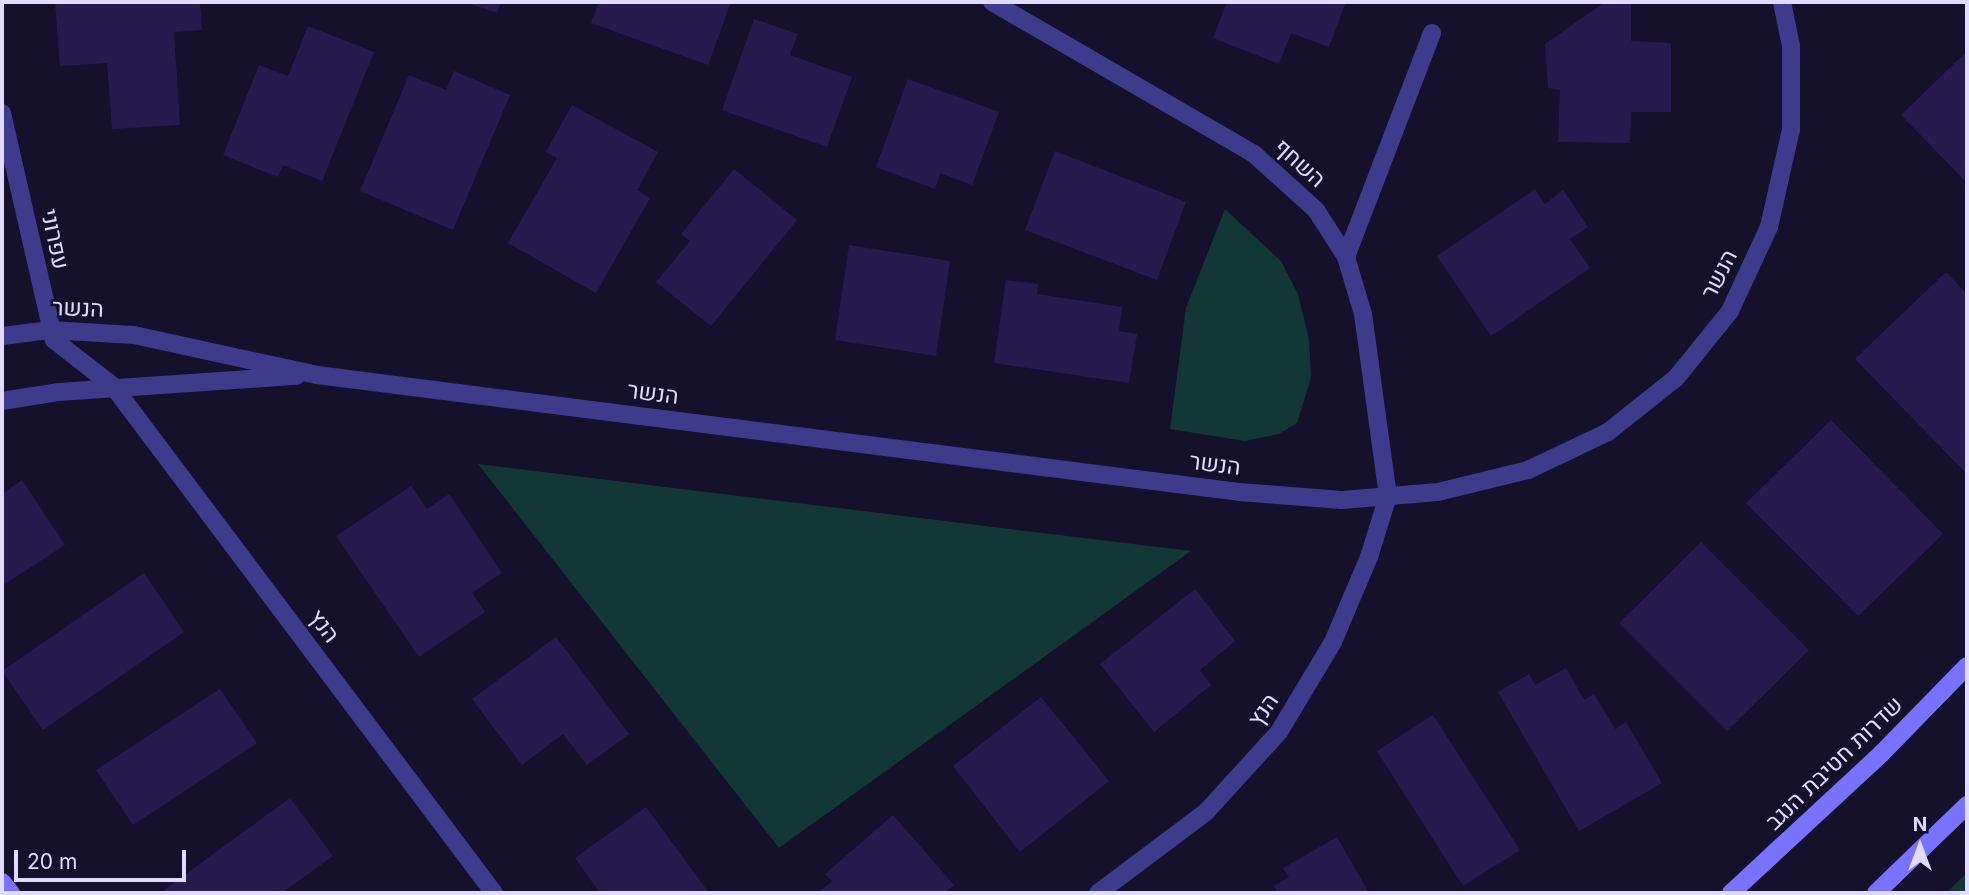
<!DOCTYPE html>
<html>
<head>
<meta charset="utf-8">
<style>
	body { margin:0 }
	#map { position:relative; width:1969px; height:895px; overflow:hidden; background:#15102c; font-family:Inter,Heebo,sans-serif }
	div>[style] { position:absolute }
	.green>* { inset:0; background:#133636 }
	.building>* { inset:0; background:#271b4e }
	.lane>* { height:18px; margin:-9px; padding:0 9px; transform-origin:9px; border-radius:9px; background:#3e3a8c }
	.street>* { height:18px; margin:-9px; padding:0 9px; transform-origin:9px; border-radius:9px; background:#3e3a8c }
	.secondary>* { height:18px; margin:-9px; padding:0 9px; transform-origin:9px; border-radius:9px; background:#7872ff }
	span { translate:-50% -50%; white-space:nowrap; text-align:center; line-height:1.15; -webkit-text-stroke:5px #15102c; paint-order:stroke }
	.street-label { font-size:23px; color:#e0dbff }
	.frame { position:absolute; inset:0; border:4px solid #e0dbff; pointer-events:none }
	.north { position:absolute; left:1885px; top:811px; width:70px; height:70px; -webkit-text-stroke:5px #15102c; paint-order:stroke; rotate:0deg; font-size:19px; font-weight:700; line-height:28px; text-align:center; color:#e0dbff }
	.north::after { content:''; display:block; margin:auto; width:24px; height:32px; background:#e0dbff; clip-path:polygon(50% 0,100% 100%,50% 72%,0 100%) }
	.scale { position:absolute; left:14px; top:850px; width:172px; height:32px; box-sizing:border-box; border:4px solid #e0dbff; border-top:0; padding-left:9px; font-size:21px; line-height:24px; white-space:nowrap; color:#e0dbff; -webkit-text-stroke:5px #15102c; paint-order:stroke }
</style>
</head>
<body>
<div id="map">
	<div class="green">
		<i style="clip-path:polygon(1225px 209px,1281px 261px,1298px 294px,1309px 339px,1311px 378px,1297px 423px,1279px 434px,1245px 441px,1170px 429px,1186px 308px)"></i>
		<i style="clip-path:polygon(478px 464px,1191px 551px,779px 848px)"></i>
		<i style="clip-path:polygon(1967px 873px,1967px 893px,1946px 893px)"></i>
	</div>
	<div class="building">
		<i style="clip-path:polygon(55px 2px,200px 2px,202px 30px,174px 32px,180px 125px,112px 129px,107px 63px,60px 66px)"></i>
		<i style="clip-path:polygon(465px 2px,501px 2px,497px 13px)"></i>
		<i style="clip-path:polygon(599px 2px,731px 2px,708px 65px,591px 23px)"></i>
		<i style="clip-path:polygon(1227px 2px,1346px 2px,1329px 47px,1291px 33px,1279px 64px,1213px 38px)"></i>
		<i style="clip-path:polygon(1605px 2px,1631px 2px,1631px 41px,1671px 43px,1671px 112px,1631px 112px,1630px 143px,1558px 142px,1560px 90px,1548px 88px,1545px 44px)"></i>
		<i style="clip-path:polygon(754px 19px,798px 34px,790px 55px,852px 77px,827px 147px,722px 110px)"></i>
		<i style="clip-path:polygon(308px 26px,374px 52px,322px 181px,283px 165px,278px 177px,223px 155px,259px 65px,288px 76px)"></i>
		<i style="clip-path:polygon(1967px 51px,1967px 183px,1901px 115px)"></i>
		<i style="clip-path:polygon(454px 71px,510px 95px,453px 230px,360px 191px,409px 75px,446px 90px)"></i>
		<i style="clip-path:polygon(908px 79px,999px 112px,972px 185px,940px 173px,935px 189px,876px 167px)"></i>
		<i style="clip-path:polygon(572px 105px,658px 152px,637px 190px,650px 198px,596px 293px,508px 243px,557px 158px,546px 152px)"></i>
		<i style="clip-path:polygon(1055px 151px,1186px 202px,1157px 280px,1025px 230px)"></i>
		<i style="clip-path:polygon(734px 169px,797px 220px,711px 326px,656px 282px,690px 241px,681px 234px)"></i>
		<i style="clip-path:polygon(1535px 189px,1545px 204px,1563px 190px,1588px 227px,1570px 239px,1590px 268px,1491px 336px,1437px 256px)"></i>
		<i style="clip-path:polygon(849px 245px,950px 261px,936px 356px,835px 340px)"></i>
		<i style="clip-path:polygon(1946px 272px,1967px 294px,1967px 474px,1855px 359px)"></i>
		<i style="clip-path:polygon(1006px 280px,1038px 284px,1037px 294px,1122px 307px,1119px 331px,1137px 334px,1129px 383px,994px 363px)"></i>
		<i style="clip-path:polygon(1831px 420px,1943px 534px,1858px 616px,1746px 503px)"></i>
		<i style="clip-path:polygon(22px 480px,65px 545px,2px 586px,2px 494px)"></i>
		<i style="clip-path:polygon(411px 486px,427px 509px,449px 494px,502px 573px,472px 593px,485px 612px,419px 657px,336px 536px)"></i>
		<i style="clip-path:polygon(1701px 542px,1809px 650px,1727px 731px,1619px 623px)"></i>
		<i style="clip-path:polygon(144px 573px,184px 632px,43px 730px,2px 671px)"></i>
		<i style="clip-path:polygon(1195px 589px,1235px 641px,1200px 670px,1211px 685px,1154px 732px,1100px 664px)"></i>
		<i style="clip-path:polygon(556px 637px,629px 734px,587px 765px,563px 734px,522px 765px,472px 699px)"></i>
		<i style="clip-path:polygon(1566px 668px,1584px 700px,1594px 694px,1615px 729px,1626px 722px,1662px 783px,1579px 831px,1498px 692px,1529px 674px,1535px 685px)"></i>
		<i style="clip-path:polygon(220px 689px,257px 743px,133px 825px,96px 770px)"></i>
		<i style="clip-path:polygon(1041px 697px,1109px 781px,1020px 852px,953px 766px)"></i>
		<i style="clip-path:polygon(1433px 715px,1520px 850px,1463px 886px,1377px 751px)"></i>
		<i style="clip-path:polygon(290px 798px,333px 856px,282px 893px,160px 893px)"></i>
		<i style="clip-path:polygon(646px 807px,709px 893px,600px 893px,575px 858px)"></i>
		<i style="clip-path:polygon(893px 815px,954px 885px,944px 893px,818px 893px,832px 881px,825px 874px)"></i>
		<i style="clip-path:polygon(1337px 837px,1369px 893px,1278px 893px,1274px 886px,1289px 877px,1283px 868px)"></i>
	</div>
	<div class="lane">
		<i style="left:1346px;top:257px;width:240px;rotate:-69deg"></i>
	</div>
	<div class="street">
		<i style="left:992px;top:2px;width:303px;rotate:30.1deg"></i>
		<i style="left:1254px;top:154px;width:84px;rotate:42.1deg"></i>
		<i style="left:1316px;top:210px;width:56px;rotate:57.4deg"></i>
		<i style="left:1346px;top:257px;width:59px;rotate:73.4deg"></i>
		<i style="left:1363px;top:314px;width:184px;rotate:82.2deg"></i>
		<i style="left:1388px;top:496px;width:64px;rotate:107.3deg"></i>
		<i style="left:1369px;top:557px;width:92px;rotate:113deg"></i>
		<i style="left:1333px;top:642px;width:105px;rotate:121deg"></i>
		<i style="left:1279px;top:732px;width:108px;rotate:132.4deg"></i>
		<i style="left:1206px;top:812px;width:135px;rotate:143.1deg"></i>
		<i style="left:2px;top:113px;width:233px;rotate:77.1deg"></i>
		<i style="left:54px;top:340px;width:75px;rotate:37.9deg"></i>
		<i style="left:113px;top:386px;width:634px;rotate:53.08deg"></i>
		<i style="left:2px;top:336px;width:48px;rotate:-7.1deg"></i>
		<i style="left:50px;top:330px;width:84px;rotate:3.4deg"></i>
		<i style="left:134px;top:335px;width:187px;rotate:12.3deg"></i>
		<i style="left:317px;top:375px;width:929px;rotate:7.23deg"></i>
		<i style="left:1239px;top:492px;width:103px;rotate:4.4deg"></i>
		<i style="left:1342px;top:500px;width:96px;rotate:-4.8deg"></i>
		<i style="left:1438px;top:492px;width:93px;rotate:-13.7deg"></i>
		<i style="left:1528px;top:470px;width:89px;rotate:-25.4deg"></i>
		<i style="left:1608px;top:432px;width:87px;rotate:-38.5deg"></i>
		<i style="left:1676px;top:378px;width:86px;rotate:-51.1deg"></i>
		<i style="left:1730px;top:311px;width:93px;rotate:-65.1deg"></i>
		<i style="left:1769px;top:227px;width:100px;rotate:-77.3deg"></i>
		<i style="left:1791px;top:129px;width:83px;rotate:-90deg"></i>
		<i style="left:1791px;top:46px;width:45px;rotate:-101.6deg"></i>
		<i style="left:2px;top:401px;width:58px;rotate:-9deg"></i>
		<i style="left:59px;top:392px;width:238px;rotate:-3.9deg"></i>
	</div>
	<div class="secondary">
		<i style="left:2px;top:882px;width:14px;rotate:51deg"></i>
		<i style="left:1731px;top:893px;width:205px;rotate:-42.8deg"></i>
		<i style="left:1881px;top:754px;width:123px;rotate:-45.7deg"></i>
		<i style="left:1876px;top:893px;width:127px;rotate:-44deg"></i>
	</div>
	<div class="street-label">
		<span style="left:1300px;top:163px;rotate:42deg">השחף</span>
		<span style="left:55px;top:239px;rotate:78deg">עפרוני</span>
		<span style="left:1719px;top:274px;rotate:-63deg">הנשר</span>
		<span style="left:78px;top:308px;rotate:2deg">הנשר</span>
		<span style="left:653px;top:393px;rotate:7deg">הנשר</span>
		<span style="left:1215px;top:464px;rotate:7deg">הנשר</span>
		<span style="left:324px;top:626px;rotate:53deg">הנץ</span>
		<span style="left:1263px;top:710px;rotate:-55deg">הנץ</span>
		<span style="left:1834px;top:763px;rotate:-44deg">שדרות חטיבת הנגב</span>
	</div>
	<div class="frame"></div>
	<div class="north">N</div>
	<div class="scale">20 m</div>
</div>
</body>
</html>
